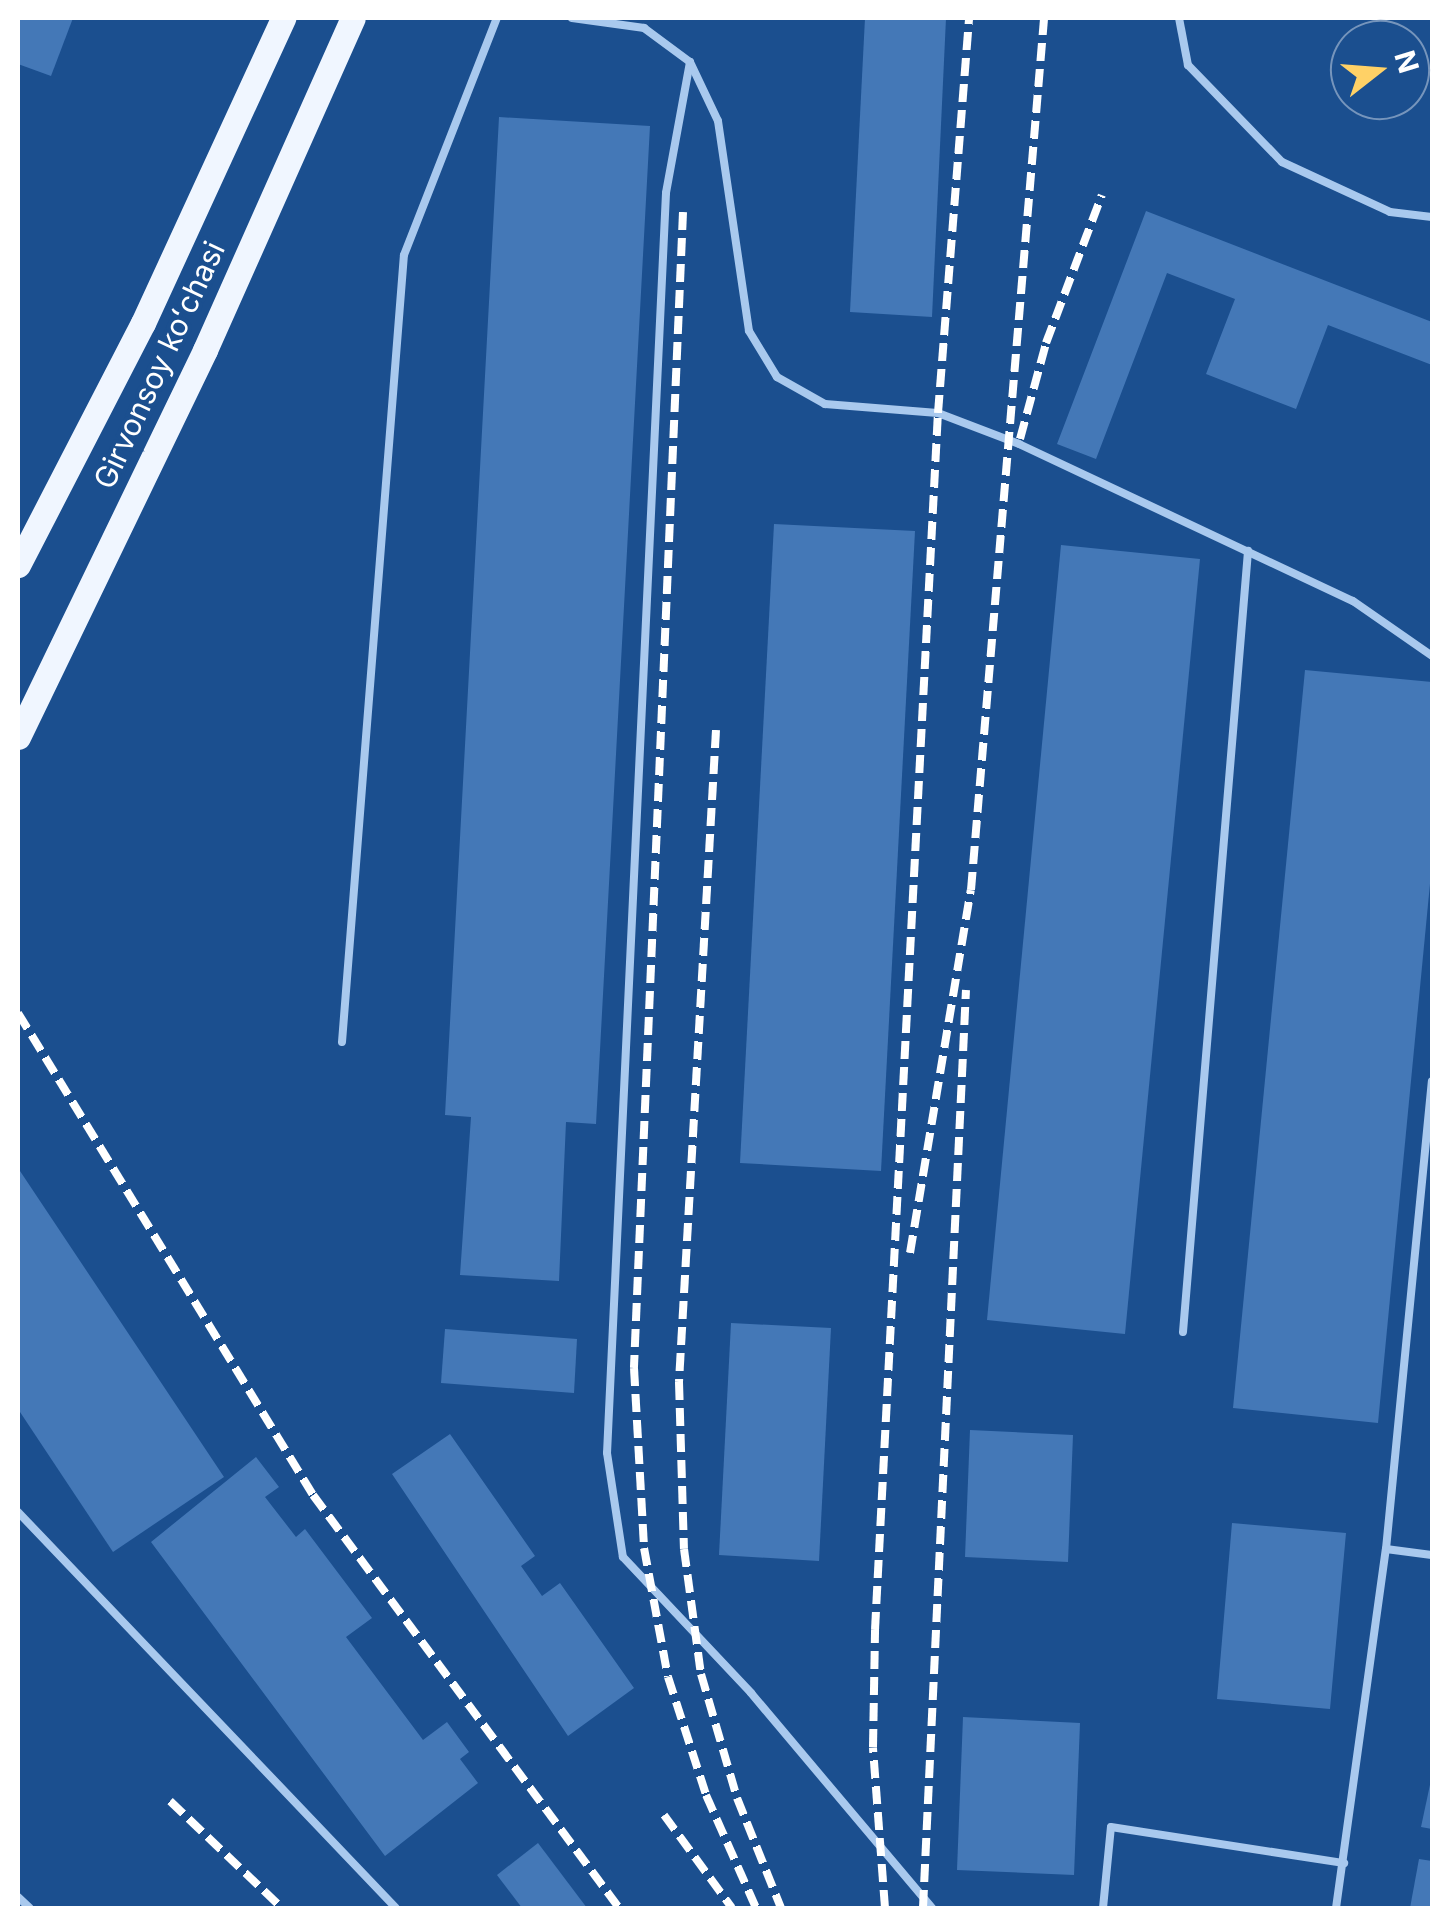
<!DOCTYPE html>
<html>
<head>
<meta charset="utf-8">
<style>
	body { margin:0 }
	#map { position:relative; width:1450px; height:1926px; overflow:hidden; background:#1b4f8f; font-family:Inter,sans-serif }
	div>[style] { position:absolute }
	.building>* { inset:0; background:#4478b7 }
	.lane>* { height:8px; margin:-4px; padding:0 4px; transform-origin:4px; border-radius:4px; background:#a9c9ee }
	.primary>* { height:25px; margin:-12.5px; padding:0 12.5px; transform-origin:12.5px; border-radius:12.5px; background:#f0f6ff }
	.rail>* { height:8px; margin-top:-4px; transform-origin:0; background:repeating-linear-gradient(90deg,#fff 0 18px,transparent 0 26px) }
	span { translate:-50% -50%; white-space:nowrap; text-align:center; line-height:1.15; -webkit-text-stroke:8px #1b4f8f; paint-order:stroke }
	.street-label { font-size:30px; color:#fff }
	.frame { position:absolute; inset:0; border:20px solid #fff; pointer-events:none }
	.north { position:absolute; left:1330px; top:20px; width:100px; height:100px; box-sizing:border-box; background:#1b4f8f; border:2px solid #7695bc; border-radius:50%; rotate:73deg; font-size:28px; font-weight:700; line-height:40px; text-align:center; color:#fff }
	.north::after { content:''; display:block; margin:auto; width:35px; height:45px; background:#ffd166; clip-path:polygon(50% 0,100% 100%,50% 72%,0 100%) }
</style>
</head>
<body>
<div id="map">
	<div class="building">
		<i style="clip-path:polygon(18px 18px,73px 18px,51px 76px,18px 64px)"></i>
		<i style="clip-path:polygon(865px 18px,946px 18px,932px 317px,850px 312px)"></i>
		<i style="clip-path:polygon(499px 117px,650px 126px,596px 1124px,566px 1122px,559px 1281px,460px 1275px,471px 1117px,445px 1115px)"></i>
		<i style="clip-path:polygon(1146px 211px,1432px 322px,1432px 365px,1328px 325px,1296px 409px,1206px 374px,1235px 299px,1167px 273px,1096px 459px,1057px 444px)"></i>
		<i style="clip-path:polygon(774px 524px,915px 531px,881px 1171px,740px 1163px)"></i>
		<i style="clip-path:polygon(1061px 545px,1200px 559px,1125px 1334px,987px 1320px)"></i>
		<i style="clip-path:polygon(1305px 670px,1432px 682px,1432px 863px,1378px 1423px,1233px 1408px)"></i>
		<i style="clip-path:polygon(18px 1168px,224px 1477px,113px 1552px,18px 1409px)"></i>
		<i style="clip-path:polygon(731px 1323px,831px 1328px,819px 1561px,719px 1555px)"></i>
		<i style="clip-path:polygon(445px 1329px,577px 1339px,574px 1393px,441px 1383px)"></i>
		<i style="clip-path:polygon(970px 1430px,1073px 1435px,1068px 1562px,965px 1557px)"></i>
		<i style="clip-path:polygon(450px 1434px,535px 1556px,521px 1566px,542px 1596px,560px 1583px,634px 1688px,568px 1736px,392px 1474px)"></i>
		<i style="clip-path:polygon(256px 1457px,279px 1487px,265px 1497px,296px 1537px,305px 1529px,372px 1618px,346px 1637px,423px 1740px,447px 1722px,469px 1752px,460px 1759px,478px 1783px,385px 1856px,151px 1542px)"></i>
		<i style="clip-path:polygon(1232px 1523px,1346px 1533px,1330px 1709px,1217px 1699px)"></i>
		<i style="clip-path:polygon(963px 1717px,1080px 1723px,1074px 1875px,957px 1870px)"></i>
		<i style="clip-path:polygon(1431px 1780px,1432px 1780px,1432px 1829px,1421px 1827px)"></i>
		<i style="clip-path:polygon(538px 1843px,587px 1908px,522px 1908px,497px 1875px)"></i>
		<i style="clip-path:polygon(1419px 1859px,1432px 1861px,1432px 1908px,1410px 1908px)"></i>
	</div>
	<div class="lane">
		<i style="left:572px;top:18px;width:73px;rotate:7.9deg"></i>
		<i style="left:644px;top:28px;width:57px;rotate:36.5deg"></i>
		<i style="left:690px;top:62px;width:65px;rotate:64.6deg"></i>
		<i style="left:718px;top:121px;width:212px;rotate:81.6deg"></i>
		<i style="left:749px;top:331px;width:54px;rotate:58.7deg"></i>
		<i style="left:777px;top:377px;width:55px;rotate:29.4deg"></i>
		<i style="left:825px;top:404px;width:113px;rotate:4.6deg"></i>
		<i style="left:938px;top:413px;width:87px;rotate:20.9deg"></i>
		<i style="left:1019px;top:444px;width:369px;rotate:25.2deg"></i>
		<i style="left:1353px;top:601px;width:96px;rotate:34.8deg"></i>
		<i style="left:1179px;top:18px;width:48px;rotate:79.2deg"></i>
		<i style="left:1188px;top:65px;width:135px;rotate:45.9deg"></i>
		<i style="left:1282px;top:162px;width:119px;rotate:24.8deg"></i>
		<i style="left:1390px;top:212px;width:42px;rotate:6.8deg"></i>
		<i style="left:690px;top:62px;width:133px;rotate:100.4deg"></i>
		<i style="left:666px;top:193px;width:1261px;rotate:92.68deg"></i>
		<i style="left:607px;top:1453px;width:105px;rotate:81.3deg"></i>
		<i style="left:623px;top:1557px;width:187px;rotate:46.7deg"></i>
		<i style="left:751px;top:1693px;width:281px;rotate:49.9deg"></i>
		<i style="left:342px;top:1042px;width:789px;rotate:-85.5deg"></i>
		<i style="left:404px;top:255px;width:255px;rotate:-68.6deg"></i>
		<i style="left:1183px;top:1332px;width:784px;rotate:-85.24deg"></i>
		<i style="left:18px;top:1512px;width:547px;rotate:46.33deg"></i>
		<i style="left:1386px;top:1549px;width:46px;rotate:7.4deg"></i>
		<i style="left:18px;top:1897px;width:16px;rotate:43deg"></i>
		<i style="left:1103px;top:1908px;width:81px;rotate:-84.4deg"></i>
		<i style="left:1111px;top:1827px;width:236px;rotate:8.8deg"></i>
		<i style="left:1336px;top:1908px;width:362px;rotate:-82.1deg"></i>
		<i style="left:1386px;top:1549px;width:470px;rotate:-84.4deg"></i>
	</div>
	<div class="primary">
		<i style="left:18px;top:565px;width:272px;rotate:-62.7deg"></i>
		<i style="left:143px;top:323px;width:336px;rotate:-65.3deg"></i>
		<i style="left:18px;top:737px;width:430px;rotate:-64.2deg"></i>
		<i style="left:205px;top:350px;width:363px;rotate:-66deg"></i>
	</div>
	<div class="rail">
		<i style="left:683px;top:212px;width:1157px;rotate:92.43deg"></i>
		<i style="left:634px;top:1368px;width:180px;rotate:86.8deg"></i>
		<i style="left:644px;top:1548px;width:131px;rotate:79.5deg"></i>
		<i style="left:668px;top:1677px;width:124px;rotate:72.1deg"></i>
		<i style="left:706px;top:1795px;width:124px;rotate:66.1deg"></i>
		<i style="left:1020px;top:439px;width:99px;rotate:-74.8deg"></i>
		<i style="left:1046px;top:343px;width:158px;rotate:-69.3deg"></i>
		<i style="left:716px;top:730px;width:653px;rotate:93.25deg"></i>
		<i style="left:679px;top:1382px;width:167px;rotate:88.3deg"></i>
		<i style="left:684px;top:1549px;width:126px;rotate:82.3deg"></i>
		<i style="left:701px;top:1674px;width:129px;rotate:73.8deg"></i>
		<i style="left:737px;top:1798px;width:118px;rotate:68.2deg"></i>
		<i style="left:18px;top:1013px;width:565px;rotate:58.53deg"></i>
		<i style="left:313px;top:1495px;width:514px;rotate:53.46deg"></i>
		<i style="left:910px;top:1253px;width:368px;rotate:-80.5deg"></i>
		<i style="left:971px;top:890px;width:875px;rotate:-85.21deg"></i>
		<i style="left:170px;top:1801px;width:155px;rotate:43.7deg"></i>
		<i style="left:664px;top:1815px;width:115px;rotate:53.8deg"></i>
		<i style="left:885px;top:1908px;width:161px;rotate:-94.3deg"></i>
		<i style="left:873px;top:1747px;width:117px;rotate:-89deg"></i>
		<i style="left:875px;top:1630px;width:1219px;rotate:-87.04deg"></i>
		<i style="left:938px;top:413px;width:396px;rotate:-85.5deg"></i>
		<i style="left:923px;top:1908px;width:919px;rotate:-87.32deg"></i>
	</div>
	<div class="street-label">
		<span style="left:159px;top:365px;rotate:-65deg">Girvonsoy koʻchasi</span>
	</div>
	<div class="frame"></div>
	<div class="north">N</div>
</div>
</body>
</html>
